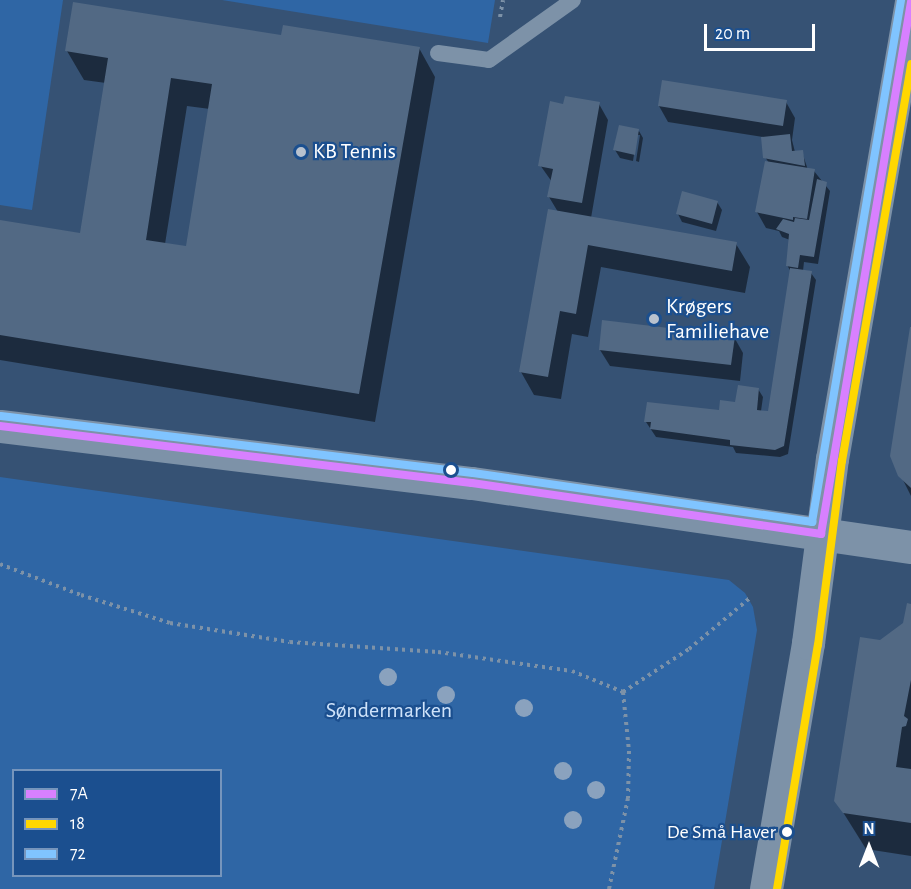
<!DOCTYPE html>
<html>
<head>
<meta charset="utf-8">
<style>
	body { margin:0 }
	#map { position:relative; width:911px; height:889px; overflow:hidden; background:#365274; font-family:"Alegreya Sans",sans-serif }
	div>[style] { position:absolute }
	.green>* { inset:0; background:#2f66a5 }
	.shadow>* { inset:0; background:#0007 }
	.building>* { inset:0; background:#526984 }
	.path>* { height:4px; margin-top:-2px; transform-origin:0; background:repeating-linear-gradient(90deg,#7d92a8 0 3px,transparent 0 7.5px) }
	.service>* { height:16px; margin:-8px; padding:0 8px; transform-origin:8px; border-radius:8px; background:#7d92a8 }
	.tertiary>* { height:33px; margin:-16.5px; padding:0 16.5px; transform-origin:16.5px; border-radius:16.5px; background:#7d92a8 }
	.bus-1>* { height:8px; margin:-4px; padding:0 4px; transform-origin:4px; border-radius:4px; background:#d880ff }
	.bus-2>* { height:8px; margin:-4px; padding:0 4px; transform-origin:4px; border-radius:4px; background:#ffd700 }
	.bus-3>* { height:8px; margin:-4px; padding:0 4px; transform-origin:4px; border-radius:4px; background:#80c4ff }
	.trees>* { width:18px; height:18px; margin:-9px; border-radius:50%; background:#8aa2be }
	.dots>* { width:16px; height:16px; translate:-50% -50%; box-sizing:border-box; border:3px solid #1b4f8f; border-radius:50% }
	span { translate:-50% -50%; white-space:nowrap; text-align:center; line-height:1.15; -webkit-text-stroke:4.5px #1b4f8f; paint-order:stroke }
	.bus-label { font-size:20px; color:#fff }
	.right { translate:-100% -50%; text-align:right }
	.poi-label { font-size:22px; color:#fff }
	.left { translate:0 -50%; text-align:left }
	.park-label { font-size:22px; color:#cfe3fa }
	.legend { position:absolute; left:12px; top:769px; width:210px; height:108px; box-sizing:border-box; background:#1b4f8f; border:2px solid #7695bc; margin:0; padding:8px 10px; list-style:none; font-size:18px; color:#fff }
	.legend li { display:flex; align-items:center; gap:12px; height:30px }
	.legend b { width:30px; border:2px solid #7695bc }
	.north { position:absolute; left:839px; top:817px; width:60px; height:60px; -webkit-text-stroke:4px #1b4f8f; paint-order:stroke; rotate:0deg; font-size:16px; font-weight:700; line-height:24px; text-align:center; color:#fff }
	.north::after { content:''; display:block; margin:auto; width:21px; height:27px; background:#fff; clip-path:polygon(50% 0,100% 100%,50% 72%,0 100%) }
	.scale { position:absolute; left:704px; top:24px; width:111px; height:27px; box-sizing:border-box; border:3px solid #fff; border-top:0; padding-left:8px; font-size:18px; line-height:21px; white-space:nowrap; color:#fff; -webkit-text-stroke:4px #1b4f8f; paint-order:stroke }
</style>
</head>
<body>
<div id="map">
	<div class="green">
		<i style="clip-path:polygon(0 0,63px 0,32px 210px,0 205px)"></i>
		<i style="clip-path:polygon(222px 0,495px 0,488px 43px)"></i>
		<i style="clip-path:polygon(evenodd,0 477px,729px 580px,745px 593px,753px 607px,757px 630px,714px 889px,0 889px,0 477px,14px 770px,220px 770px,220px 876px,14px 876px,14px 770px)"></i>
	</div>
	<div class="shadow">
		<i style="clip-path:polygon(evenodd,283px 37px,419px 48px,435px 77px,375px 422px,0 360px,0 221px,82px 234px,106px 83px,84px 80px,67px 51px,283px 37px,187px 106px,210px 109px,188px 248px,165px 244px,187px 106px)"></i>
		<i style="clip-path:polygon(786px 102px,795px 118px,792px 140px,795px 152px,802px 152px,808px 170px,814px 171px,830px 191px,818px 264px,804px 262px,803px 271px,811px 273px,816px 280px,788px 454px,780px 457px,736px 453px,733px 447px,656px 437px,646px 422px,720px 412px,758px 389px,763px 397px,761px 411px,769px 412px,791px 272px,787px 265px,790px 240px,782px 237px,779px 231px,766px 228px,757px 212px,769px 163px,765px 157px,763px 137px,668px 122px,659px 106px)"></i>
		<i style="clip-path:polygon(599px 104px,608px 120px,591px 218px,736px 244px,750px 267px,745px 293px,601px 267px,588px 337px,572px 334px,561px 399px,534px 395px,521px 372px,558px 212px,549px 197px,552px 182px,540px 165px,564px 105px)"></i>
		<i style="clip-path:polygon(639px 131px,643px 138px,639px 162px,636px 161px,640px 135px,637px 135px,633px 161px,620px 158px,615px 150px)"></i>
		<i style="clip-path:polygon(717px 202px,722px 210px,716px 231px,682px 222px,678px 214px)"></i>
		<i style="clip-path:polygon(911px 329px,911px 496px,891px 456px)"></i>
		<i style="clip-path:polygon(734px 337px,743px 353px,740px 381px,610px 366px,600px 350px)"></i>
		<i style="clip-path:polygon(911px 605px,911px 856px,866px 849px,836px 801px,880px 642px,904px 624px)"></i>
	</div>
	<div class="building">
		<i style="clip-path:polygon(evenodd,73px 2px,281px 35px,283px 25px,420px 47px,359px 394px,0 335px,0 220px,80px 233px,108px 58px,65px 51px,73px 2px,171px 78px,212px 84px,186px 246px,146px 240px,171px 78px)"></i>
		<i style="clip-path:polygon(662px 80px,787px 100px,783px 126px,658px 106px)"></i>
		<i style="clip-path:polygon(565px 96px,600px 102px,582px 203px,547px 197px,553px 169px,538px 166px,550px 101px,563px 104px)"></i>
		<i style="clip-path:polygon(619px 125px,639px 129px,635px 155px,613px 150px)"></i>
		<i style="clip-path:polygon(790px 134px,792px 151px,803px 150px,805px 166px,763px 158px,761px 137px)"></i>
		<i style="clip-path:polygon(765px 161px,815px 169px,807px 219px,793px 217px,793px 220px,755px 212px)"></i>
		<i style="clip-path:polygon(817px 179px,827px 182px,814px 257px,800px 255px,798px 268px,786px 266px,789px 234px,776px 229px,783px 219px,794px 222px,795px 218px,809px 220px)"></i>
		<i style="clip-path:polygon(682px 191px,718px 201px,712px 224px,676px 214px)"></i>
		<i style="clip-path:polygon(548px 209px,737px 242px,732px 271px,588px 245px,576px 314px,560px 311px,548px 377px,519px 372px)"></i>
		<i style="clip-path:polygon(790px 268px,812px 271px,784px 446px,775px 450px,730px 445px,730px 440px,650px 429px,651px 422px,644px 422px,647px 402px,719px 410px,720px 400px,735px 402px,738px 385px,759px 388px,757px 410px,768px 411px)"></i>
		<i style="clip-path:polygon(602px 320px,735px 336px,731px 365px,599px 350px)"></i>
		<i style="clip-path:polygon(910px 327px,911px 327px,911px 488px,898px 476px,890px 456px)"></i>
		<i style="clip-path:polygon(907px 603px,911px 604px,911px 680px,904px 716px,908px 719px,906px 726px,902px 727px,896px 767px,911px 769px,911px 823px,843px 813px,834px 801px,860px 637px,880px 640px,903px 623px)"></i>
	</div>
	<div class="path">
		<i style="left:500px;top:17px;width:17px;rotate:-80deg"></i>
		<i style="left:0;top:564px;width:87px;rotate:20.9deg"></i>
		<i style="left:81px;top:595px;width:93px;rotate:17.5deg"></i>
		<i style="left:170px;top:623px;width:121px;rotate:9deg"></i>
		<i style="left:290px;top:642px;width:148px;rotate:3.9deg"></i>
		<i style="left:438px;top:652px;width:135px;rotate:8.1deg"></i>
		<i style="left:572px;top:671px;width:55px;rotate:22.4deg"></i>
		<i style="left:623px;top:692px;width:59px;rotate:84.2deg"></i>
		<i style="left:629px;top:751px;width:47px;rotate:91.2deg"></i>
		<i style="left:628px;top:798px;width:93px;rotate:101.8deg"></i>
		<i style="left:623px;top:692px;width:79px;rotate:-33.1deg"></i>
		<i style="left:689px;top:649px;width:81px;rotate:-40deg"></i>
	</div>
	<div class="service">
		<i style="left:438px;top:53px;width:51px;rotate:7.8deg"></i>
		<i style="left:489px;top:60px;width:103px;rotate:-35.5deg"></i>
	</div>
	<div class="tertiary">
		<i style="left:0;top:426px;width:475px;rotate:6.9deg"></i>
		<i style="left:472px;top:483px;width:444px;rotate:8.3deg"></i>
		<i style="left:766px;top:889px;width:250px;rotate:-80.3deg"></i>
		<i style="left:808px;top:643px;width:186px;rotate:-82.6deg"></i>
		<i style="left:832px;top:459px;width:464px;rotate:-80.2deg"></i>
	</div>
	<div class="bus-1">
		<i style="left:0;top:426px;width:475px;rotate:6.9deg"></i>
		<i style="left:472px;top:483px;width:353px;rotate:8.3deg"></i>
		<i style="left:821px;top:534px;width:540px;rotate:-80.4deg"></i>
	</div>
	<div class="bus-2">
		<i style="left:777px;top:889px;width:247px;rotate:-80.5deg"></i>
		<i style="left:818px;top:645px;width:186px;rotate:-82.6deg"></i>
		<i style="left:842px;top:461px;width:403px;rotate:-80.1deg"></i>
	</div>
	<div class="bus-3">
		<i style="left:1px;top:416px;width:475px;rotate:6.9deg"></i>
		<i style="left:473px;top:473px;width:343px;rotate:8.2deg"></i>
		<i style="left:812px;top:522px;width:530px;rotate:-80.32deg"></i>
	</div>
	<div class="trees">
		<i style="left:388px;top:677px"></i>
		<i style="left:446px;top:695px"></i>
		<i style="left:524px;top:708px"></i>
		<i style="left:563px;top:771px"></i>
		<i style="left:596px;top:790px"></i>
		<i style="left:573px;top:820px"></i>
	</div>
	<div class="dots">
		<i style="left:301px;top:152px;background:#b9c2ce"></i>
		<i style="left:654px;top:319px;background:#b9c2ce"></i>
		<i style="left:451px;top:470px;background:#fff"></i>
		<i style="left:787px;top:832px;background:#fff"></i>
	</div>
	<div class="bus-label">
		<span class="right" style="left:776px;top:832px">De Små Haver</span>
	</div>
	<div class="poi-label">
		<span class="left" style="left:313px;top:152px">KB Tennis</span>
		<span class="left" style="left:666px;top:319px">Krøgers<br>Familiehave</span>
	</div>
	<div class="park-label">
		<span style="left:389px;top:711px">Søndermarken</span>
	</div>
	<ul class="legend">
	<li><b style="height:8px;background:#d880ff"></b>7A</li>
	<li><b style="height:8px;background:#ffd700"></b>18</li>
	<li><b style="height:8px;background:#80c4ff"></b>72</li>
	</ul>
	<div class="north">N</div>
	<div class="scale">20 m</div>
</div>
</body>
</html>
